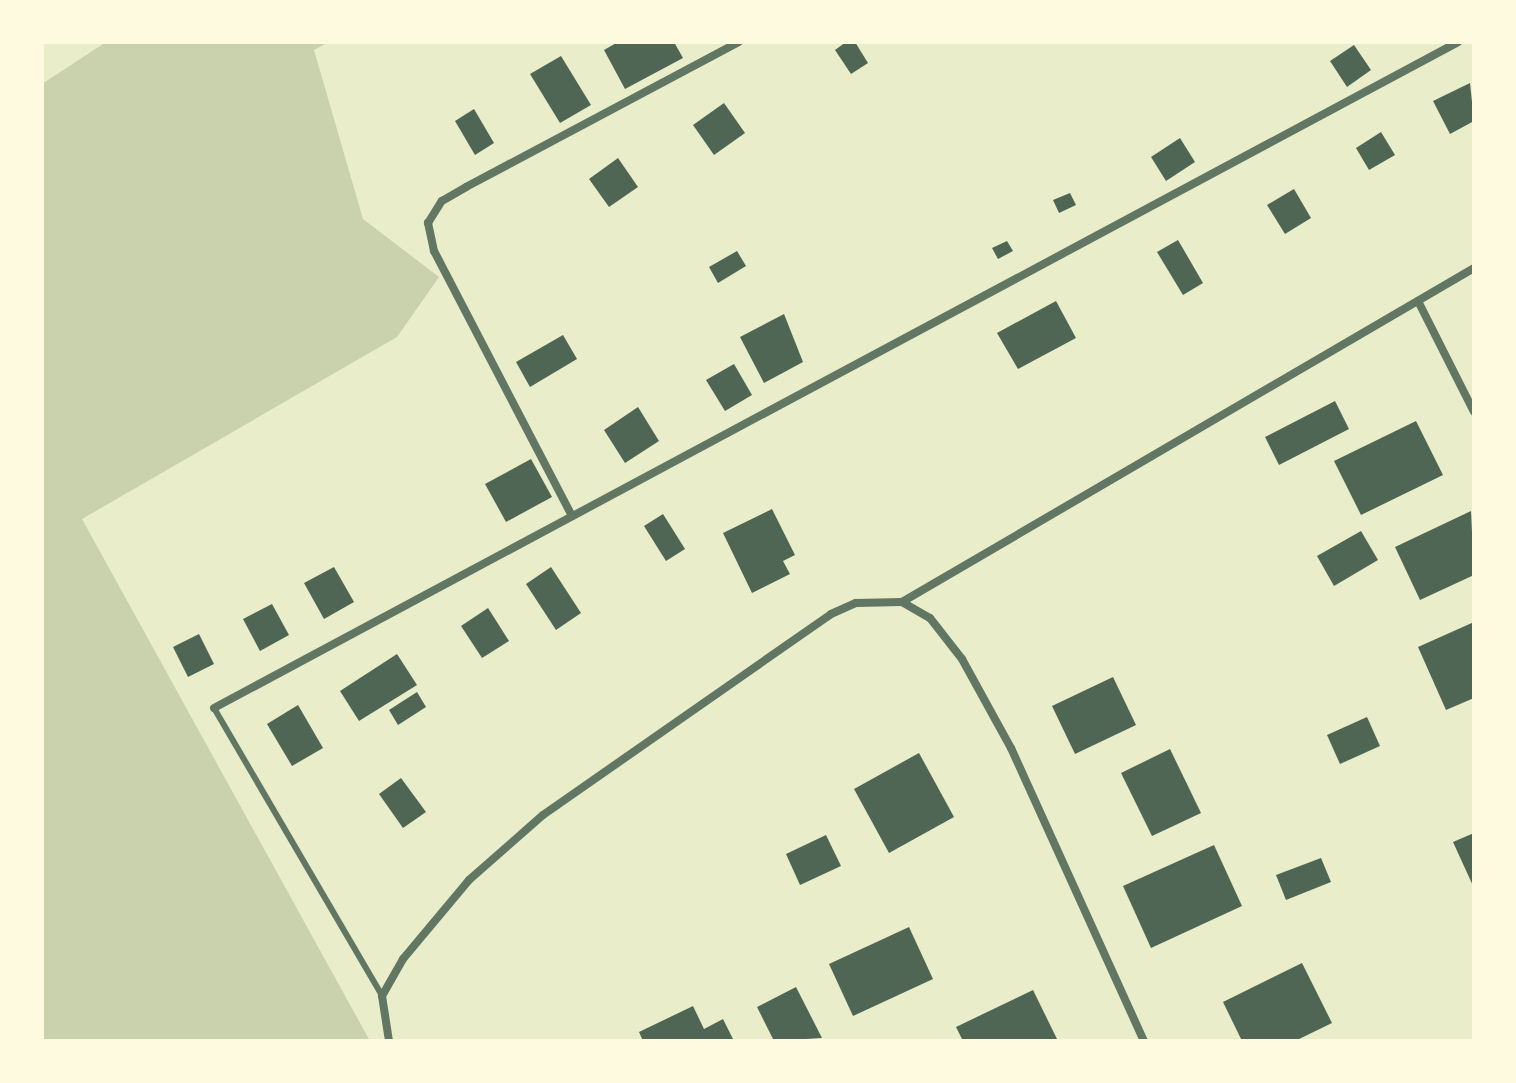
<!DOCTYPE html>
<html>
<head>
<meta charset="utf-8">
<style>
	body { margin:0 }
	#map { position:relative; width:1516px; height:1083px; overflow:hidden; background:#e9edc9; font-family:"Fira Sans Condensed",sans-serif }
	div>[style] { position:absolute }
	.green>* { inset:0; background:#cad2ad }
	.building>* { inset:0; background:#4f6655 }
	.service>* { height:6px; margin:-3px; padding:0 3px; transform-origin:3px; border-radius:3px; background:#617663 }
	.minor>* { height:8px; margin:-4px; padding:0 4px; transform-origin:4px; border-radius:4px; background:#617663 }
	span { translate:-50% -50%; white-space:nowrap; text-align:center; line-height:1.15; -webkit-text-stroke:6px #fefae0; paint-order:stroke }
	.frame { position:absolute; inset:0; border:44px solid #fefae0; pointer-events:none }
</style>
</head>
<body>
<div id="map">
	<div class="green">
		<i style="clip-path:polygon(106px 42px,329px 42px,314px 50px,363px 219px,439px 277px,397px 337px,82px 519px,370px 1041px,42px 1041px,42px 84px)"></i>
	</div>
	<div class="building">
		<i style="clip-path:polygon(618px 42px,674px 42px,683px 58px,625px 89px,604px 50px)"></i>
		<i style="clip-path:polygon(846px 42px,855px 42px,868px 63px,851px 74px,835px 50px)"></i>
		<i style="clip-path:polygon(1354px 45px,1371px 70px,1347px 87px,1330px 61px)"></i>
		<i style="clip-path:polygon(561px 56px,591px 105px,560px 123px,530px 74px)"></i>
		<i style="clip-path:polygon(1470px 83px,1474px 121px,1450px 134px,1433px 101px)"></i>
		<i style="clip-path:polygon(724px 103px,745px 133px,714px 155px,693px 125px)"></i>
		<i style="clip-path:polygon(474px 109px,494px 143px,475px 155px,455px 121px)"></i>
		<i style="clip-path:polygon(1381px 132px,1395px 155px,1369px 170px,1356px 148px)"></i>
		<i style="clip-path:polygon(1180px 138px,1195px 162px,1166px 181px,1151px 157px)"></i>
		<i style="clip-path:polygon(618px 158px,638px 187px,609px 207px,589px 179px)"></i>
		<i style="clip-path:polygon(1294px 189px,1311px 218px,1285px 234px,1267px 205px)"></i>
		<i style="clip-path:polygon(1070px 193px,1076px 205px,1059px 213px,1053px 200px)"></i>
		<i style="clip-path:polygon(1178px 240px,1203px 283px,1183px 295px,1157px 252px)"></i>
		<i style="clip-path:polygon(1007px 241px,1013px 251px,998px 259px,992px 248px)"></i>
		<i style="clip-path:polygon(737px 251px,746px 266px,718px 283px,709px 267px)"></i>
		<i style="clip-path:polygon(1056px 301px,1076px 338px,1018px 369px,997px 333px)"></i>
		<i style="clip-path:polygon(784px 314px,803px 362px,764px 383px,740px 337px)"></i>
		<i style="clip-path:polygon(563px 335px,577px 359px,530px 387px,516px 362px)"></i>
		<i style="clip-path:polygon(734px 364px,752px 395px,725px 411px,706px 380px)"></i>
		<i style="clip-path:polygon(1335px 401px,1349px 429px,1279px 465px,1265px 437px)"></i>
		<i style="clip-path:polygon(638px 407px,659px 441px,625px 463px,604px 430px)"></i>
		<i style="clip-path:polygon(1416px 421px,1443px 475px,1361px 515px,1334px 461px)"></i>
		<i style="clip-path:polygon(531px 459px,552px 497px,506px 522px,485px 484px)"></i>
		<i style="clip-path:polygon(772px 509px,795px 555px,783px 561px,790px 574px,752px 593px,723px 533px)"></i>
		<i style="clip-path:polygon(1471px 511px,1474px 575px,1420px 600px,1395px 547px)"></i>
		<i style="clip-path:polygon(663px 514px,685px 549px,666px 561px,644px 526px)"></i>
		<i style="clip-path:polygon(1361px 531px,1378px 560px,1334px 586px,1317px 556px)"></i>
		<i style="clip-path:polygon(334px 567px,354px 602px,324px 619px,304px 583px)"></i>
		<i style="clip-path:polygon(551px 567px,581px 613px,556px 630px,526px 584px)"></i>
		<i style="clip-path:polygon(272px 604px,289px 635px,260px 651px,243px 619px)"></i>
		<i style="clip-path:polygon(488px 608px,509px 641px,482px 658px,461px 626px)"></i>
		<i style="clip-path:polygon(1474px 622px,1474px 698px,1446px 710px,1418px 647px)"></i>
		<i style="clip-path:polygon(199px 634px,214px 664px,188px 677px,173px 647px)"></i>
		<i style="clip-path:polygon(397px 654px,417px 685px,359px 721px,340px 691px)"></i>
		<i style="clip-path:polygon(1113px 677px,1136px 725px,1075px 754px,1052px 706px)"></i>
		<i style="clip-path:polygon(417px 692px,426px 707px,398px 725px,389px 710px)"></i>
		<i style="clip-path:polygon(298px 705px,323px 748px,292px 766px,267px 724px)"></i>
		<i style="clip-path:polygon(1367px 717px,1380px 746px,1340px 764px,1327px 735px)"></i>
		<i style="clip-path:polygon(1170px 749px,1201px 813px,1152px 836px,1121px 773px)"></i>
		<i style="clip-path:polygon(919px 753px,954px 817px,889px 853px,854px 789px)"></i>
		<i style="clip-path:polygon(401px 778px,426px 812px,403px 828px,379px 794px)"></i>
		<i style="clip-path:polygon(1474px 833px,1474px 888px,1453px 842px)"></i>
		<i style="clip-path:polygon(826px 835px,841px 866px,800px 885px,786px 854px)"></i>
		<i style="clip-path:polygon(1214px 845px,1242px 906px,1151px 948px,1123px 886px)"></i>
		<i style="clip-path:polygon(1321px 858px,1331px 882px,1286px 900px,1276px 875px)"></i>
		<i style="clip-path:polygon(909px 927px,933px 979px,853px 1016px,829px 964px)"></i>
		<i style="clip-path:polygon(1302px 963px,1332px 1023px,1295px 1041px,1242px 1041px,1223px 1002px)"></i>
		<i style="clip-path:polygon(796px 987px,822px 1038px,774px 1041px,757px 1007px)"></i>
		<i style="clip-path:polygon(1033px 990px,1058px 1041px,963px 1041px,956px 1027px)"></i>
		<i style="clip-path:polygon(693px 1006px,704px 1029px,723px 1019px,734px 1041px,643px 1041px,639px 1032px)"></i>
	</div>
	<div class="service">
		<i style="left:214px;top:708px;width:333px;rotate:59.7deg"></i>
	</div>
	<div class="minor">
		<i style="left:1418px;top:301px;width:124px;rotate:63.2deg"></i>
		<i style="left:572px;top:516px;width:299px;rotate:-117.5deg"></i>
		<i style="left:434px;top:251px;width:29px;rotate:-102deg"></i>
		<i style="left:428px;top:223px;width:26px;rotate:-58deg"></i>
		<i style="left:442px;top:201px;width:28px;rotate:-30deg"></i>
		<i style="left:466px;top:187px;width:309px;rotate:-28deg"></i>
		<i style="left:902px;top:602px;width:32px;rotate:30deg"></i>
		<i style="left:930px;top:618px;width:52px;rotate:52deg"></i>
		<i style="left:962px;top:659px;width:102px;rotate:61.2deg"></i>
		<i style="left:1011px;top:748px;width:322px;rotate:65.6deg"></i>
		<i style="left:214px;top:708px;width:1411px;rotate:-28.16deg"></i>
		<i style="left:389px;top:1041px;width:46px;rotate:-98.8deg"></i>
		<i style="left:382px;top:996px;width:43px;rotate:-60.4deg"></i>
		<i style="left:403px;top:959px;width:103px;rotate:-50.1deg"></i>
		<i style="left:469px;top:880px;width:98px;rotate:-41.3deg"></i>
		<i style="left:543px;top:815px;width:351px;rotate:-34.9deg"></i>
		<i style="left:831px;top:614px;width:27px;rotate:-24deg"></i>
		<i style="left:856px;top:603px;width:46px;rotate:-1.2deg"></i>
		<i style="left:902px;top:602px;width:662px;rotate:-30.28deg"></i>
	</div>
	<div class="frame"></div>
</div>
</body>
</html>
